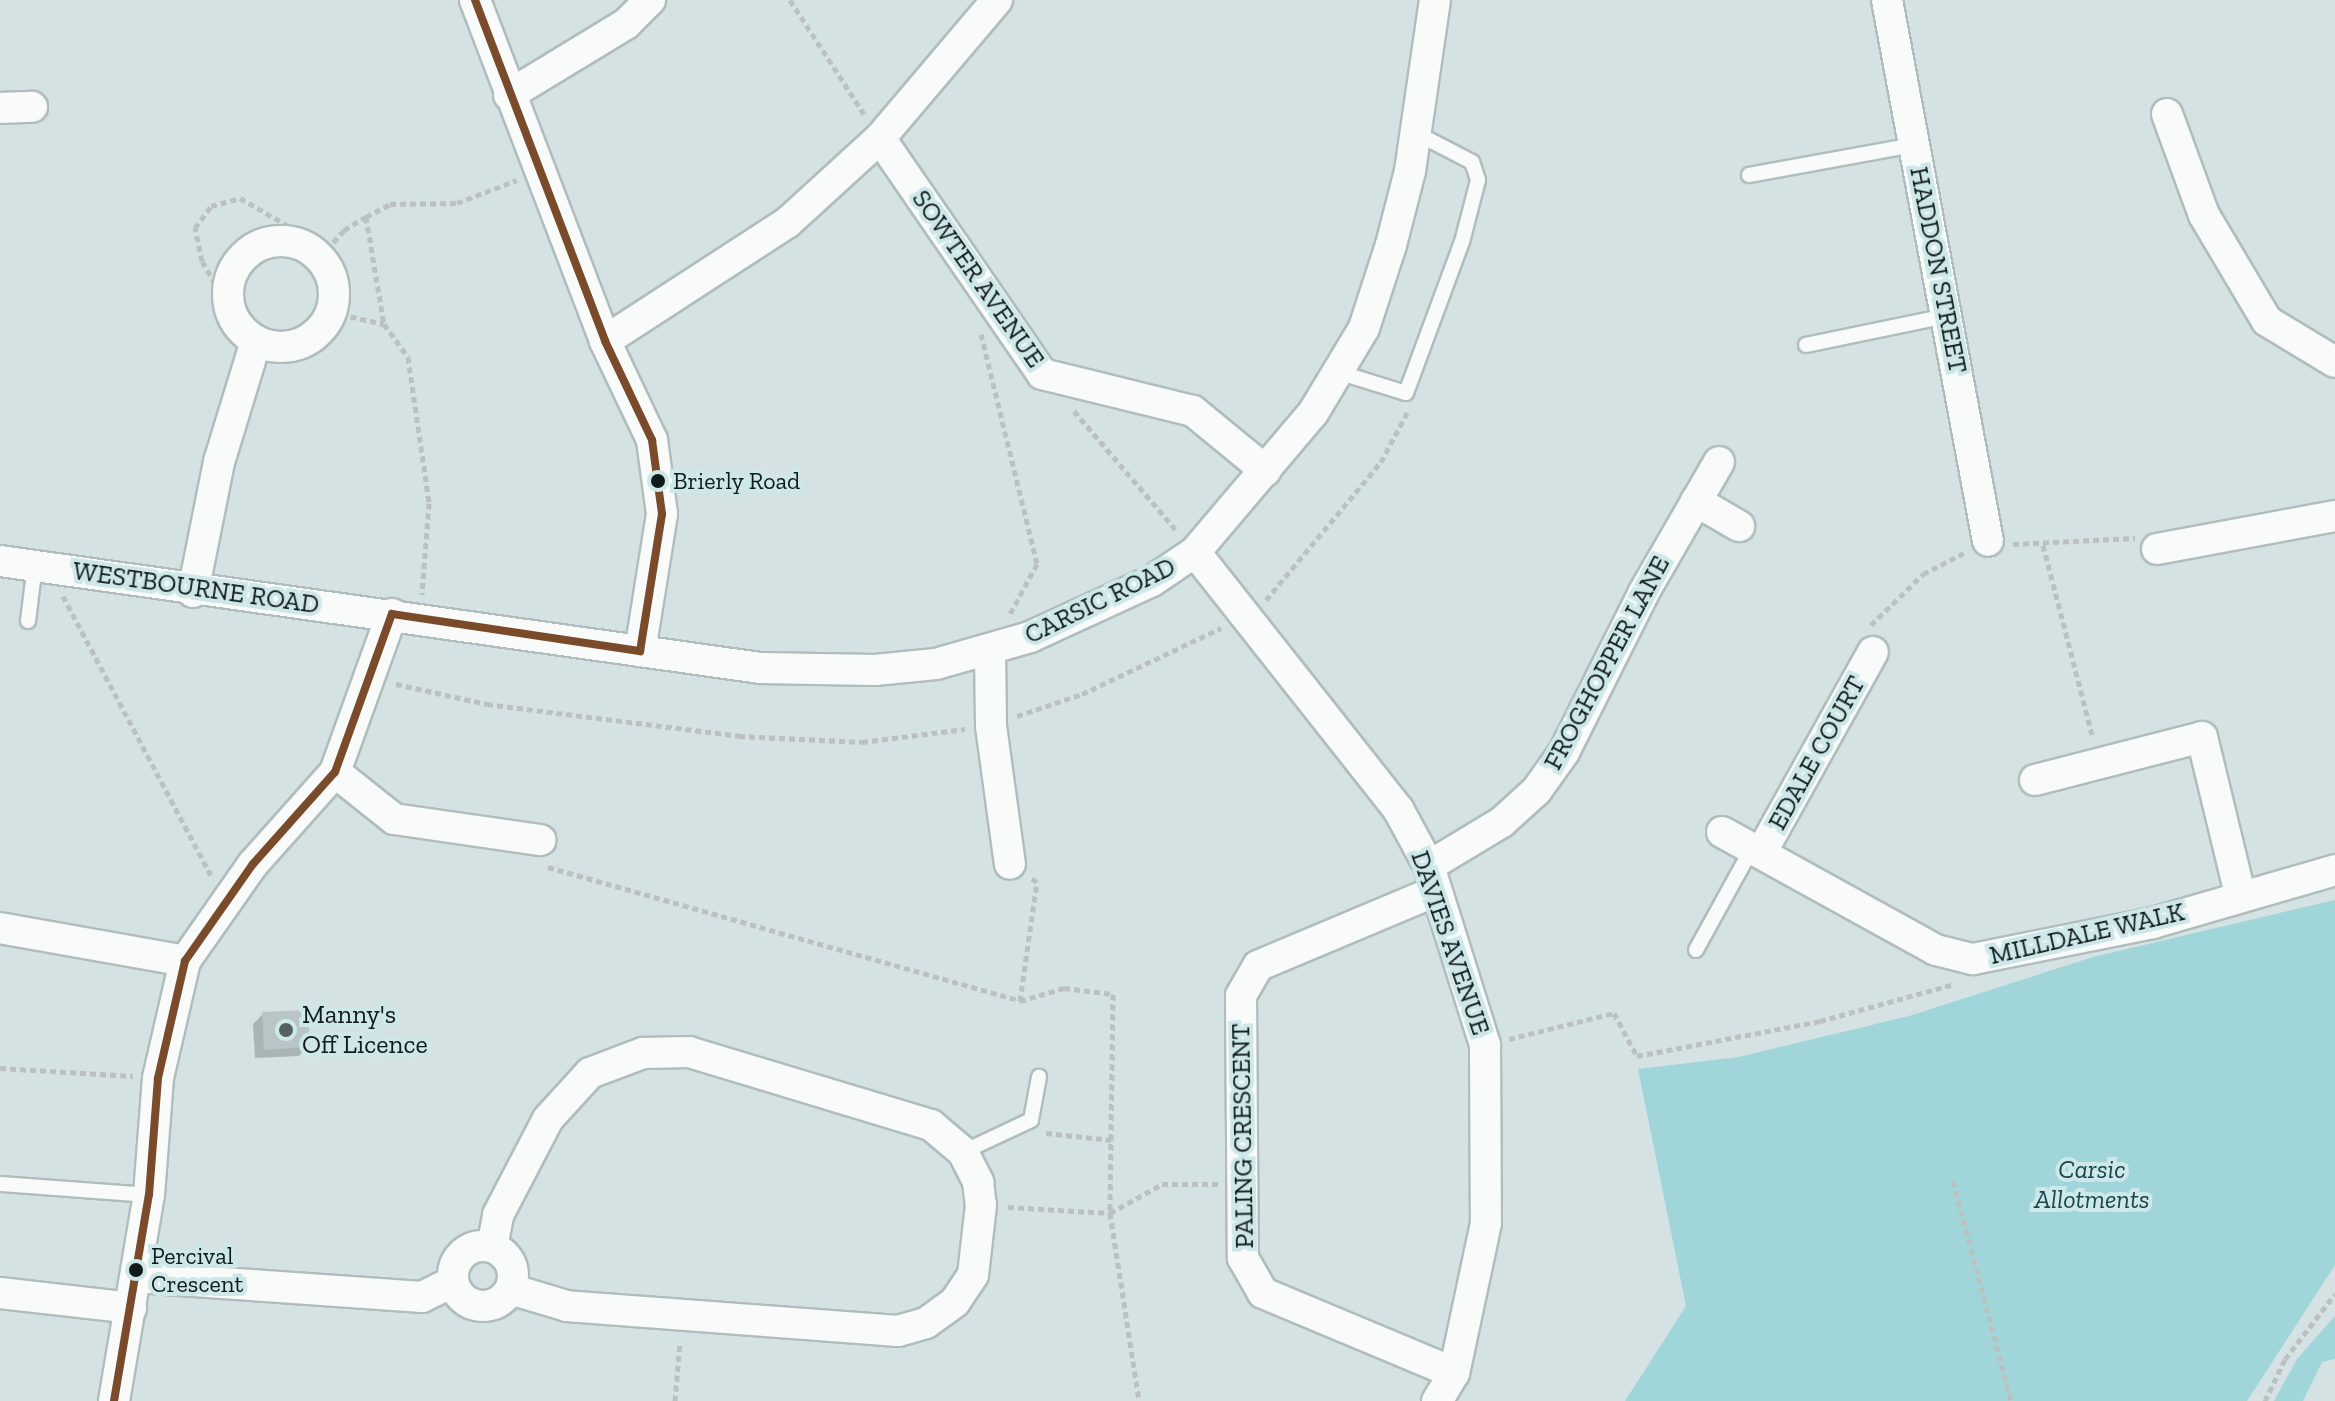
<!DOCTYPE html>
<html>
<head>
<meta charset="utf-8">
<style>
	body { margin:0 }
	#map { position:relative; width:2335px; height:1401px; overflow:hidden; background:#d4e2e3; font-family:"Zilla Slab",serif }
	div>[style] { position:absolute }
	.green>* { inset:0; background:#a0d5da }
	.shadow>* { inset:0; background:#0003 }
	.building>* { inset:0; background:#b8c4c5 }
	.path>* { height:5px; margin-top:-2.5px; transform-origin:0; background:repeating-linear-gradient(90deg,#bbc0c1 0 6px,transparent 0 10px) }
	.roads { filter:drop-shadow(2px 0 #b1bdbd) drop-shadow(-2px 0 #b1bdbd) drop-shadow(0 2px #b1bdbd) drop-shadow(0 -2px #b1bdbd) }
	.service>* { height:14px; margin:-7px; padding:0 7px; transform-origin:7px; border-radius:7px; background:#f9fbfb }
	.minor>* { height:30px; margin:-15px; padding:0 15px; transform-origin:15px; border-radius:15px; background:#f9fbfb }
	.minor>.ring { margin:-15px; padding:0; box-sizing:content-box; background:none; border:30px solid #f9fbfb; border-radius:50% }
	.bus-1>* { height:8px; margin:-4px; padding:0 4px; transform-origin:4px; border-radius:4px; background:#7a4b2a }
	.dots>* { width:22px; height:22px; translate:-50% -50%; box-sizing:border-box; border:4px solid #cee7e9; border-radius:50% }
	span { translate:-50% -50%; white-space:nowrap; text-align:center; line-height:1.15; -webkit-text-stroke:8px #cee7e9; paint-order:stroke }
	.bus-label { font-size:24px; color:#111a1b }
	.left { translate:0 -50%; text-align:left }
	.street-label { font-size:26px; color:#111a1b }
	.poi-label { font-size:26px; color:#111a1b }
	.park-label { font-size:26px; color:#1a474b; font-style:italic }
</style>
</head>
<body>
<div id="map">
	<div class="green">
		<i style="clip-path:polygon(2335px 900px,2335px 1265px,2247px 1401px,1625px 1401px,1686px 1306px,1638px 1069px,1739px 1057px,1909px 1016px,2093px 957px)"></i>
		<i style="clip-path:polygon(2335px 1316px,2335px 1359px,2322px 1362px,2303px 1401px,2274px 1401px,2297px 1359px)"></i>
	</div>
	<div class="shadow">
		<i style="clip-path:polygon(263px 1014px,308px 1046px,299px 1056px,255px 1058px,253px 1024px)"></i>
	</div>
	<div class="building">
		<i style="clip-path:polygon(308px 1010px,310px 1047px,264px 1050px,262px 1012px)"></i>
	</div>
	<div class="path">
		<i style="left:790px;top:0;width:136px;rotate:57deg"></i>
		<i style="left:366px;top:217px;width:27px;rotate:-28deg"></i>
		<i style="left:390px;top:204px;width:67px;rotate:-0.9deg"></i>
		<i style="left:457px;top:203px;width:64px;rotate:-21deg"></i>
		<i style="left:320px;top:257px;width:36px;rotate:-48deg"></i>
		<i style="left:344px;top:230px;width:26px;rotate:-31deg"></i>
		<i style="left:366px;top:217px;width:109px;rotate:80.5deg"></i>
		<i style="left:384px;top:324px;width:41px;rotate:54deg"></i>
		<i style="left:408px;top:357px;width:148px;rotate:81.8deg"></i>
		<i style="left:429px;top:503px;width:92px;rotate:94.4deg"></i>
		<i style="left:230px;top:310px;width:56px;rotate:-119.7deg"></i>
		<i style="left:202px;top:261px;width:34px;rotate:-102deg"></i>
		<i style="left:195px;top:228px;width:27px;rotate:-54deg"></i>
		<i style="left:211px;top:206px;width:30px;rotate:-15deg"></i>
		<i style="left:240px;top:198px;width:98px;rotate:30deg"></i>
		<i style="left:331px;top:312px;width:54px;rotate:12.8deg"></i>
		<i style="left:981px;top:334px;width:237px;rotate:76.3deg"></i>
		<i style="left:1037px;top:564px;width:57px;rotate:118.4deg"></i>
		<i style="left:1074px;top:411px;width:158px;rotate:49.4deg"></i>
		<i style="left:2013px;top:544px;width:122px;rotate:-2.8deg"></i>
		<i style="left:2043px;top:545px;width:199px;rotate:75.5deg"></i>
		<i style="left:63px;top:596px;width:318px;rotate:62.1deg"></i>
		<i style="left:1266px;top:600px;width:180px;rotate:-50.2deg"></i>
		<i style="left:1381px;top:462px;width:58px;rotate:-62.1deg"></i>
		<i style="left:1871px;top:625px;width:73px;rotate:-44.4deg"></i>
		<i style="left:1923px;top:574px;width:48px;rotate:-27.1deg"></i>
		<i style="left:396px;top:684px;width:93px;rotate:12.4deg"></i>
		<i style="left:487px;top:704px;width:254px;rotate:7.2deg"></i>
		<i style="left:739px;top:736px;width:123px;rotate:2.8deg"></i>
		<i style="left:862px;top:742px;width:104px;rotate:-7.2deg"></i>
		<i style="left:1017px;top:716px;width:69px;rotate:-18.7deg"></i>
		<i style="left:1082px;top:694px;width:154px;rotate:-25.4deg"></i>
		<i style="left:548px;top:867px;width:491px;rotate:15.8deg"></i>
		<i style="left:1020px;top:1001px;width:46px;rotate:-16.5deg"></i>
		<i style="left:1064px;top:988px;width:49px;rotate:7deg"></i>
		<i style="left:1113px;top:994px;width:219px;rotate:90.8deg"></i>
		<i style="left:1110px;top:1213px;width:190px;rotate:81.2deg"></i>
		<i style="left:1020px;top:1001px;width:120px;rotate:-81.9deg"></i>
		<i style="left:1037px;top:882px;width:7px;rotate:-146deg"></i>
		<i style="left:1509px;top:1039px;width:108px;rotate:-13.9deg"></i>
		<i style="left:1614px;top:1013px;width:49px;rotate:61.9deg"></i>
		<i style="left:1637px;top:1056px;width:186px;rotate:-10.8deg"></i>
		<i style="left:1820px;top:1021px;width:139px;rotate:-15.4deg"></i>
		<i style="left:0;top:1068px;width:133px;rotate:3.4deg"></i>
		<i style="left:1046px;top:1133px;width:66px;rotate:6.1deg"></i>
		<i style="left:1953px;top:1181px;width:228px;rotate:75.2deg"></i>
		<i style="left:1008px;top:1207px;width:102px;rotate:3.4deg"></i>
		<i style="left:1110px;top:1213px;width:60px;rotate:-29.1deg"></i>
		<i style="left:1162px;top:1184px;width:56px"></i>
		<i style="left:675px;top:1401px;width:59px;rotate:-85.2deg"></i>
		<i style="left:2265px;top:1401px;width:47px;rotate:-64.5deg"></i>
		<i style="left:2285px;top:1359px;width:82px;rotate:-52.4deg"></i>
	</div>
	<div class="roads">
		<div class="service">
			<i style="left:1749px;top:175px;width:168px;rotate:-10.3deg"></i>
			<i style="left:1806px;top:345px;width:143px;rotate:-11.7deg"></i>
			<i style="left:1338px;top:372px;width:71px;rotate:17.2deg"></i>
			<i style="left:1406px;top:393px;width:161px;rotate:-69.7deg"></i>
			<i style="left:1462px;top:242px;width:64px;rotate:-75.5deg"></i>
			<i style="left:1478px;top:180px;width:19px;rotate:-108deg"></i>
			<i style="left:1472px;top:162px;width:63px;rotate:-152.6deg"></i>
			<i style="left:28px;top:621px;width:56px;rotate:-82.9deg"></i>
			<i style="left:1696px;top:950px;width:116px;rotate:-61.2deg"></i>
			<i style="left:963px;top:1152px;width:75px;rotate:-25.2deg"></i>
			<i style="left:1031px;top:1120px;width:44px;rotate:-79.5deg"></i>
			<i style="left:0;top:1184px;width:149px;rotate:4.2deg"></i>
		</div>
		<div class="minor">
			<i style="left:475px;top:0;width:365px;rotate:69.1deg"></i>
			<i style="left:605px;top:341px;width:110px;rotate:64.6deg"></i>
			<i style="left:652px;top:440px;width:75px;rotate:82.3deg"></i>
			<i style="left:662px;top:514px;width:139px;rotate:99.1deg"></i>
			<i style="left:1887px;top:0;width:550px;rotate:79.43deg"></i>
			<i style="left:509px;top:95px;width:137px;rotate:-31.3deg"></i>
			<i style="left:626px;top:24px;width:34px;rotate:-45deg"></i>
			<i style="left:0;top:108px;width:32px;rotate:-2deg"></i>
			<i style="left:2167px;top:114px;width:108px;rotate:69.9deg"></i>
			<i style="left:2204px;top:215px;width:123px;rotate:59.3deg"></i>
			<i style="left:2267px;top:321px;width:79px;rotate:31.1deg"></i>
			<i style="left:880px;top:138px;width:286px;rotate:55.5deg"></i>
			<i style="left:1042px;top:374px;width:155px;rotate:13.8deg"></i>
			<i style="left:1193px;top:411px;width:94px;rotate:39.4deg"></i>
			<i class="ring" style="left:228px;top:241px;width:76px;height:76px"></i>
			<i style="left:605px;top:341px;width:217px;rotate:-33deg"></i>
			<i style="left:787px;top:223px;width:126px;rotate:-42.4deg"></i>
			<i style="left:880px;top:138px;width:181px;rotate:-49.7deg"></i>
			<i style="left:1696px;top:501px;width:50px;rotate:30.2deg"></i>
			<i style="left:2157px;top:549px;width:181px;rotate:-10.5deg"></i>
			<i style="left:1195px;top:552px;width:328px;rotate:51.7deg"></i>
			<i style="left:1398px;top:809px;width:65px;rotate:61.5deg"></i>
			<i style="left:1429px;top:866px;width:188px;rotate:72.6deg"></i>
			<i style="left:1485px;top:1045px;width:178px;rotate:89.7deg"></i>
			<i style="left:1486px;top:1223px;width:153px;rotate:102deg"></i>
			<i style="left:1454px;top:1373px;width:33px;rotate:121deg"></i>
			<i style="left:0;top:561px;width:767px;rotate:8.01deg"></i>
			<i style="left:760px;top:668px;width:115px;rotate:1deg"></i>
			<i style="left:875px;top:670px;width:61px;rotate:-5.6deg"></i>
			<i style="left:936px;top:664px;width:98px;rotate:-16deg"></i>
			<i style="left:1030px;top:637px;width:134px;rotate:-24.7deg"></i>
			<i style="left:1152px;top:581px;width:52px;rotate:-34deg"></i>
			<i style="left:1195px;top:552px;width:182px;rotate:-49.7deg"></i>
			<i style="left:1313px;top:413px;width:99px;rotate:-59deg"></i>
			<i style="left:1364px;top:328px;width:87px;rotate:-72deg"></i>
			<i style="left:1391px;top:245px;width:76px;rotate:-75.6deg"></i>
			<i style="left:1410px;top:171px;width:173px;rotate:-81.7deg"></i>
			<i style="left:193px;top:592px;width:133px;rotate:-78.7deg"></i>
			<i style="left:219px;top:462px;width:127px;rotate:-73deg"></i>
			<i style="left:990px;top:652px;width:74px;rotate:89.2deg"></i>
			<i style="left:991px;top:726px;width:139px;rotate:82.2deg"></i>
			<i style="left:335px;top:772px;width:75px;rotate:38.5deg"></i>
			<i style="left:394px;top:819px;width:148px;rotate:8.2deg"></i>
			<i style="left:2035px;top:780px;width:172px;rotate:-14.4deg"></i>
			<i style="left:2202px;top:737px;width:162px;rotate:76.4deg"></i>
			<i style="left:1722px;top:832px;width:244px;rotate:28.9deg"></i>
			<i style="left:1936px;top:950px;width:38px;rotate:14deg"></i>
			<i style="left:1973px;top:959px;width:184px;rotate:-11.3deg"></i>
			<i style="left:2153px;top:923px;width:190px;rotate:-16.2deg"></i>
			<i style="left:1761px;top:853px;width:230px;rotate:-60.9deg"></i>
			<i style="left:1429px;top:866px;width:85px;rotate:-31.1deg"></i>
			<i style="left:1502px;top:822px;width:47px;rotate:-42.4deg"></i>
			<i style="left:1537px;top:790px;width:47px;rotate:-54.6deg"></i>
			<i style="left:1564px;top:752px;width:179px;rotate:-63.4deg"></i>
			<i style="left:1644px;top:592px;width:150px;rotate:-60deg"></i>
			<i style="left:1436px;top:891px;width:193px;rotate:157.2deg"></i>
			<i style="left:1258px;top:966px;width:34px;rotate:120deg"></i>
			<i style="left:1241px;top:996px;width:262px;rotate:89.6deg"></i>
			<i style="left:1243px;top:1258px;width:40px;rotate:60.3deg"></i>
			<i style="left:1263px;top:1293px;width:207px;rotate:22.7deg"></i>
			<i style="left:0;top:928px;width:188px;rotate:10.1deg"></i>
			<i class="ring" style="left:453px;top:1246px;width:30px;height:30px"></i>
			<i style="left:492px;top:1247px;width:33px;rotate:-79deg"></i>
			<i style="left:498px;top:1215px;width:108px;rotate:-62.5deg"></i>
			<i style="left:548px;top:1119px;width:62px;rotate:-47.6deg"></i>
			<i style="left:590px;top:1073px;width:57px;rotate:-20.7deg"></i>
			<i style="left:643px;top:1053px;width:46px;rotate:-1.2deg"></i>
			<i style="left:689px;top:1052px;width:253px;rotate:16.8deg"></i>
			<i style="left:931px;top:1125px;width:42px;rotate:40.2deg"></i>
			<i style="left:963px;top:1152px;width:34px;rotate:63deg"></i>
			<i style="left:978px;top:1182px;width:23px;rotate:83deg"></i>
			<i style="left:981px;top:1205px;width:70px;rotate:96.5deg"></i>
			<i style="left:973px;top:1275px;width:32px;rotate:124deg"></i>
			<i style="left:955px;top:1302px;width:36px;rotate:144deg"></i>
			<i style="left:926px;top:1323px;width:29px;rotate:164deg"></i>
			<i style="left:898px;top:1331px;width:332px;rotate:-175.7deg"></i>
			<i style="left:567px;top:1306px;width:59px;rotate:-163.4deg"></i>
			<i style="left:137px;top:1277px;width:286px;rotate:4deg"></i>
			<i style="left:422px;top:1297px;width:34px;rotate:-26deg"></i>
			<i style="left:0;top:1293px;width:132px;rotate:6.5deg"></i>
			<i style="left:114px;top:1401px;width:209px;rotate:-80.4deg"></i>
			<i style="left:149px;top:1195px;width:117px;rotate:-85.6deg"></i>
			<i style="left:158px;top:1078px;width:120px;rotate:-77deg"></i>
			<i style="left:185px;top:961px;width:118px;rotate:-55deg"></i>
			<i style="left:253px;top:864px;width:123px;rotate:-48.3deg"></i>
			<i style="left:335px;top:772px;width:168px;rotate:-70.2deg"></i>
		</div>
	</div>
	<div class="bus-1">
		<i style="left:475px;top:0;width:365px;rotate:69.1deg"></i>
		<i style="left:605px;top:341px;width:110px;rotate:64.6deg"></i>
		<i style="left:652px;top:440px;width:75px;rotate:82.3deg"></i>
		<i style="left:662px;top:514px;width:139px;rotate:99.1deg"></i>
		<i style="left:392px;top:614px;width:251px;rotate:8.5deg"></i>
		<i style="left:114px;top:1401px;width:209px;rotate:-80.4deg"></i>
		<i style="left:149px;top:1195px;width:117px;rotate:-85.6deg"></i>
		<i style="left:158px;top:1078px;width:120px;rotate:-77deg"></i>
		<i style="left:185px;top:961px;width:118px;rotate:-55deg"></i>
		<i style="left:253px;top:864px;width:123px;rotate:-48.3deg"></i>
		<i style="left:335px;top:772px;width:168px;rotate:-70.2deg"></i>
	</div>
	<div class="dots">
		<i style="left:658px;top:481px;background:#111a1b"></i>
		<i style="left:286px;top:1030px;background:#556061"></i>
		<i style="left:136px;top:1270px;background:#111a1b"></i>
	</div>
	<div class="bus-label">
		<span class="left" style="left:673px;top:481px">Brierly Road</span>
		<span class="left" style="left:151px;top:1270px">Percival<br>Crescent</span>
	</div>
	<div class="street-label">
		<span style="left:1938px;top:270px;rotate:79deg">HADDON STREET</span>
		<span style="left:978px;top:279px;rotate:55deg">SOWTER AVENUE</span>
		<span style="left:196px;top:588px;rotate:8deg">WESTBOURNE ROAD</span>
		<span style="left:1100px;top:601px;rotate:-26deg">CARSIC ROAD</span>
		<span style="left:1607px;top:663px;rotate:-62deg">FROGHOPPER LANE</span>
		<span style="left:1817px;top:753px;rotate:-61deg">EDALE COURT</span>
		<span style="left:2087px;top:934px;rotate:-13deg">MILLDALE WALK</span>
		<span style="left:1450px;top:943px;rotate:71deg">DAVIES AVENUE</span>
		<span style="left:1243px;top:1136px;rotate:-91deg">PALING CRESCENT</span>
	</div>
	<div class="poi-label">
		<span class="left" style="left:302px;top:1030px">Manny's<br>Off Licence</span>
	</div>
	<div class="park-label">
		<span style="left:2092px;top:1185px">Carsic<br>Allotments</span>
	</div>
</div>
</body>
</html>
